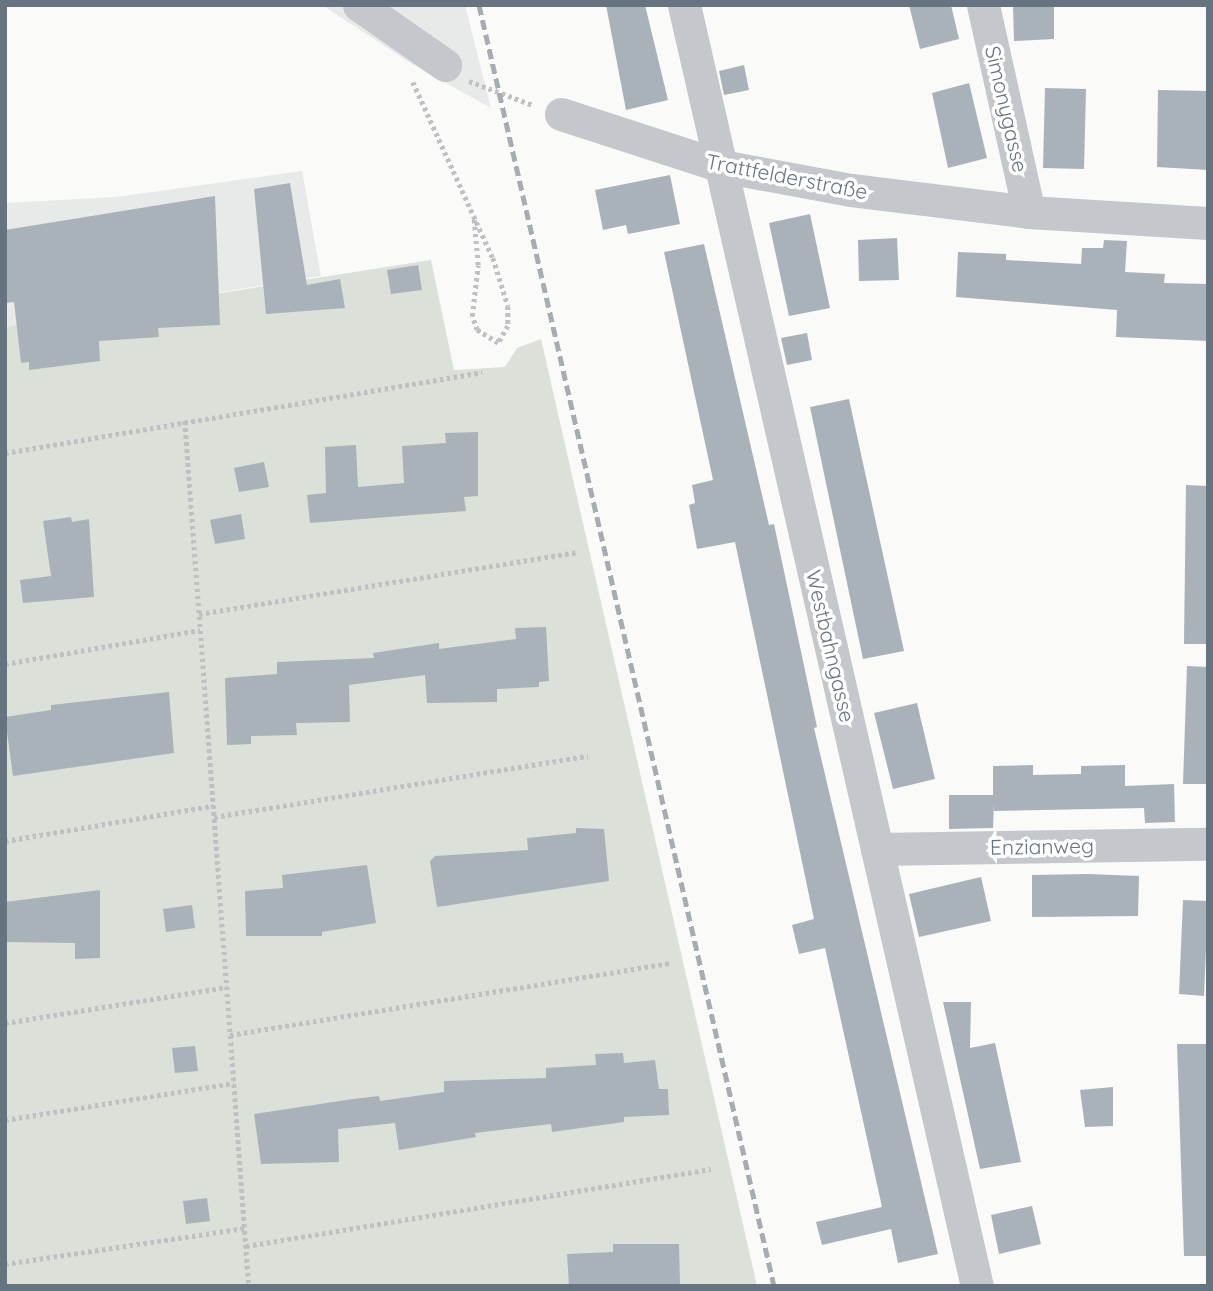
<!DOCTYPE html>
<html>
<head>
<meta charset="utf-8">
<style>
	body { margin:0 }
	#map { position:relative; width:1213px; height:1291px; overflow:hidden; background:#fafaf8; font-family:Quicksand,sans-serif }
	div>[style] { position:absolute }
	.built>* { inset:0; background:#e8e9e9 }
	.green>* { inset:0; background:#dbe1d9 }
	.building>* { inset:0; background:#aab2b9 }
	.path>* { height:4.5px; margin-top:-2.25px; transform-origin:0; background:repeating-linear-gradient(90deg,#bec0c3 0 3.5px,transparent 0 7px) }
	.minor>* { height:33px; margin:-16.5px; padding:0 16.5px; transform-origin:16.5px; border-radius:16.5px; background:#c4c7cb }
	.rail>* { height:5px; margin-top:-2.5px; transform-origin:0; background:repeating-linear-gradient(90deg,#a7acb2 0 10px,transparent 0 15px) }
	span { translate:-50% -50%; white-space:nowrap; text-align:center; line-height:1.15; -webkit-text-stroke:7px #fff; paint-order:stroke }
	.street-label { font-size:21px; color:#667482 }
	.frame { position:absolute; inset:0; border:7px solid #667482; pointer-events:none }
</style>
</head>
<body>
<div id="map">
	<div class="built">
		<i style="clip-path:polygon(322px 5px,465px 5px,491px 108px,412px 64px)"></i>
		<i style="clip-path:polygon(302px 171px,321px 276px,5px 327px,5px 203px,116px 197px)"></i>
	</div>
	<div class="green">
		<i style="clip-path:polygon(431px 260px,454px 370px,505px 367px,517px 348px,541px 339px,757px 1286px,5px 1286px,5px 327px)"></i>
	</div>
	<div class="building">
		<i style="clip-path:polygon(606px 5px,645px 5px,668px 100px,626px 110px)"></i>
		<i style="clip-path:polygon(909px 5px,951px 5px,959px 39px,920px 49px)"></i>
		<i style="clip-path:polygon(1013px 5px,1054px 5px,1054px 39px,1014px 41px)"></i>
		<i style="clip-path:polygon(744px 65px,749px 90px,724px 95px,719px 71px)"></i>
		<i style="clip-path:polygon(969px 83px,987px 158px,948px 168px,932px 93px)"></i>
		<i style="clip-path:polygon(1045px 88px,1086px 89px,1084px 169px,1043px 168px)"></i>
		<i style="clip-path:polygon(1158px 90px,1208px 91px,1208px 170px,1157px 167px)"></i>
		<i style="clip-path:polygon(670px 175px,680px 224px,628px 234px,626px 225px,603px 230px,595px 190px)"></i>
		<i style="clip-path:polygon(290px 183px,307px 285px,340px 279px,345px 308px,266px 314px,254px 189px)"></i>
		<i style="clip-path:polygon(215px 196px,220px 325px,158px 328px,159px 337px,99px 341px,100px 361px,29px 370px,29px 362px,21px 363px,14px 302px,5px 303px,5px 230px)"></i>
		<i style="clip-path:polygon(810px 214px,830px 308px,789px 316px,769px 223px)"></i>
		<i style="clip-path:polygon(897px 238px,899px 280px,859px 281px,858px 240px)"></i>
		<i style="clip-path:polygon(1104px 240px,1127px 241px,1125px 272px,1165px 274px,1164px 283px,1208px 284px,1208px 341px,1116px 337px,1117px 310px,956px 297px,958px 252px,1006px 254px,1006px 260px,1081px 264px,1082px 248px,1103px 248px)"></i>
		<i style="clip-path:polygon(704px 244px,769px 525px,774px 524px,817px 727px,814px 728px,938px 1254px,898px 1263px,891px 1229px,822px 1245px,816px 1222px,882px 1207px,825px 948px,799px 954px,792px 925px,814px 919px,735px 542px,697px 549px,689px 505px,695px 503px,692px 485px,713px 480px,664px 252px)"></i>
		<i style="clip-path:polygon(418px 265px,422px 290px,391px 294px,387px 270px)"></i>
		<i style="clip-path:polygon(807px 333px,812px 360px,787px 365px,781px 338px)"></i>
		<i style="clip-path:polygon(849px 399px,904px 651px,863px 659px,810px 407px)"></i>
		<i style="clip-path:polygon(478px 432px,478px 496px,464px 497px,466px 511px,310px 523px,307px 495px,326px 493px,325px 447px,356px 445px,358px 487px,404px 483px,402px 446px,446px 443px,445px 433px)"></i>
		<i style="clip-path:polygon(264px 462px,269px 487px,239px 492px,234px 468px)"></i>
		<i style="clip-path:polygon(1186px 485px,1208px 486px,1208px 644px,1184px 644px)"></i>
		<i style="clip-path:polygon(241px 514px,245px 539px,215px 544px,210px 520px)"></i>
		<i style="clip-path:polygon(71px 517px,72px 522px,89px 519px,94px 597px,23px 603px,20px 580px,51px 576px,43px 521px)"></i>
		<i style="clip-path:polygon(546px 627px,549px 681px,539px 682px,539px 687px,497px 689px,497px 702px,427px 703px,425px 675px,349px 685px,350px 722px,296px 723px,297px 735px,251px 736px,251px 744px,227px 745px,225px 678px,277px 674px,277px 662px,374px 658px,373px 653px,439px 643px,439px 649px,516px 639px,515px 628px)"></i>
		<i style="clip-path:polygon(1187px 666px,1208px 667px,1208px 784px,1183px 784px)"></i>
		<i style="clip-path:polygon(169px 692px,174px 753px,13px 776px,5px 717px,51px 710px,51px 705px)"></i>
		<i style="clip-path:polygon(917px 703px,935px 779px,893px 789px,874px 713px)"></i>
		<i style="clip-path:polygon(1033px 765px,1033px 775px,1081px 774px,1081px 766px,1125px 765px,1125px 786px,1174px 784px,1175px 822px,1145px 823px,1144px 808px,994px 811px,994px 803px,993px 828px,949px 829px,949px 795px,993px 795px,993px 766px)"></i>
		<i style="clip-path:polygon(576px 828px,604px 829px,609px 881px,437px 907px,430px 861px,435px 856px,528px 850px,527px 838px,576px 833px)"></i>
		<i style="clip-path:polygon(367px 865px,376px 923px,322px 932px,322px 936px,246px 936px,245px 891px,283px 888px,282px 875px)"></i>
		<i style="clip-path:polygon(1088px 874px,1139px 876px,1138px 916px,1032px 917px,1032px 875px)"></i>
		<i style="clip-path:polygon(981px 877px,991px 921px,919px 937px,909px 894px)"></i>
		<i style="clip-path:polygon(100px 890px,100px 958px,75px 959px,75px 943px,5px 942px,5px 902px)"></i>
		<i style="clip-path:polygon(1183px 900px,1208px 901px,1204px 996px,1179px 994px)"></i>
		<i style="clip-path:polygon(192px 905px,195px 928px,166px 932px,163px 909px)"></i>
		<i style="clip-path:polygon(943px 1002px,971px 1002px,970px 1048px,995px 1043px,1021px 1162px,980px 1169px)"></i>
		<i style="clip-path:polygon(1177px 1044px,1208px 1044px,1208px 1256px,1184px 1256px)"></i>
		<i style="clip-path:polygon(195px 1046px,198px 1071px,175px 1073px,172px 1048px)"></i>
		<i style="clip-path:polygon(623px 1053px,624px 1063px,655px 1060px,659px 1089px,668px 1089px,669px 1115px,624px 1117px,624px 1122px,552px 1132px,551px 1124px,475px 1133px,476px 1137px,399px 1150px,395px 1123px,338px 1129px,339px 1162px,261px 1164px,254px 1114px,353px 1099px,379px 1096px,380px 1101px,444px 1092px,444px 1081px,546px 1078px,546px 1068px,596px 1065px,595px 1054px)"></i>
		<i style="clip-path:polygon(1113px 1087px,1113px 1126px,1085px 1127px,1080px 1090px)"></i>
		<i style="clip-path:polygon(207px 1198px,210px 1221px,186px 1224px,183px 1201px)"></i>
		<i style="clip-path:polygon(1032px 1206px,1041px 1244px,999px 1254px,991px 1215px)"></i>
		<i style="clip-path:polygon(613px 1244px,679px 1244px,680px 1286px,569px 1286px,567px 1254px,613px 1252px)"></i>
	</div>
	<div class="path">
		<i style="left:469px;top:81px;width:68px;rotate:20.6deg"></i>
		<i style="left:413px;top:82px;width:193px;rotate:65.6deg"></i>
		<i style="left:493px;top:258px;width:50px;rotate:72.6deg"></i>
		<i style="left:508px;top:306px;width:20px;rotate:90deg"></i>
		<i style="left:508px;top:326px;width:20px;rotate:120deg"></i>
		<i style="left:498px;top:343px;width:25px;rotate:-148deg"></i>
		<i style="left:477px;top:330px;width:15px;rotate:-110deg"></i>
		<i style="left:472px;top:316px;width:51px;rotate:-83.3deg"></i>
		<i style="left:478px;top:265px;width:46px;rotate:-95deg"></i>
		<i style="left:185px;top:421px;width:867px;rotate:85.77deg"></i>
		<i style="left:5px;top:453px;width:484px;rotate:-9.6deg"></i>
		<i style="left:199px;top:614px;width:382px;rotate:-9.3deg"></i>
		<i style="left:5px;top:664px;width:198px;rotate:-9.9deg"></i>
		<i style="left:214px;top:817px;width:379px;rotate:-9.3deg"></i>
		<i style="left:5px;top:841px;width:211px;rotate:-9.6deg"></i>
		<i style="left:5px;top:1023px;width:225px;rotate:-9.2deg"></i>
		<i style="left:230px;top:1035px;width:446px;rotate:-9.3deg"></i>
		<i style="left:5px;top:1120px;width:232px;rotate:-9.2deg"></i>
		<i style="left:246px;top:1246px;width:471px;rotate:-9.4deg"></i>
		<i style="left:5px;top:1264px;width:243px;rotate:-8.5deg"></i>
	</div>
	<div class="minor">
		<i style="left:359px;top:5px;width:105px;rotate:34.9deg"></i>
		<i style="left:684px;top:5px;width:1314px;rotate:77.12deg"></i>
		<i style="left:983px;top:5px;width:212px;rotate:77.5deg"></i>
		<i style="left:561px;top:114px;width:168px;rotate:18deg"></i>
		<i style="left:721px;top:166px;width:132px;rotate:10.5deg"></i>
		<i style="left:851px;top:190px;width:179px;rotate:7deg"></i>
		<i style="left:1029px;top:212px;width:179px;rotate:3.5deg"></i>
		<i style="left:877px;top:849px;width:331px;rotate:-0.9deg"></i>
	</div>
	<div class="rail">
		<i style="left:479px;top:5px;width:1315px;rotate:77.03deg"></i>
	</div>
	<div class="street-label">
		<span style="left:1007px;top:109px;rotate:77deg">Simonygasse</span>
		<span style="left:787px;top:176px;rotate:11deg">Trattfelderstraße</span>
		<span style="left:831px;top:646px;rotate:77deg">Westbahngasse</span>
		<span style="left:1042px;top:846px;rotate:-1deg">Enzianweg</span>
	</div>
	<div class="frame"></div>
</div>
</body>
</html>
